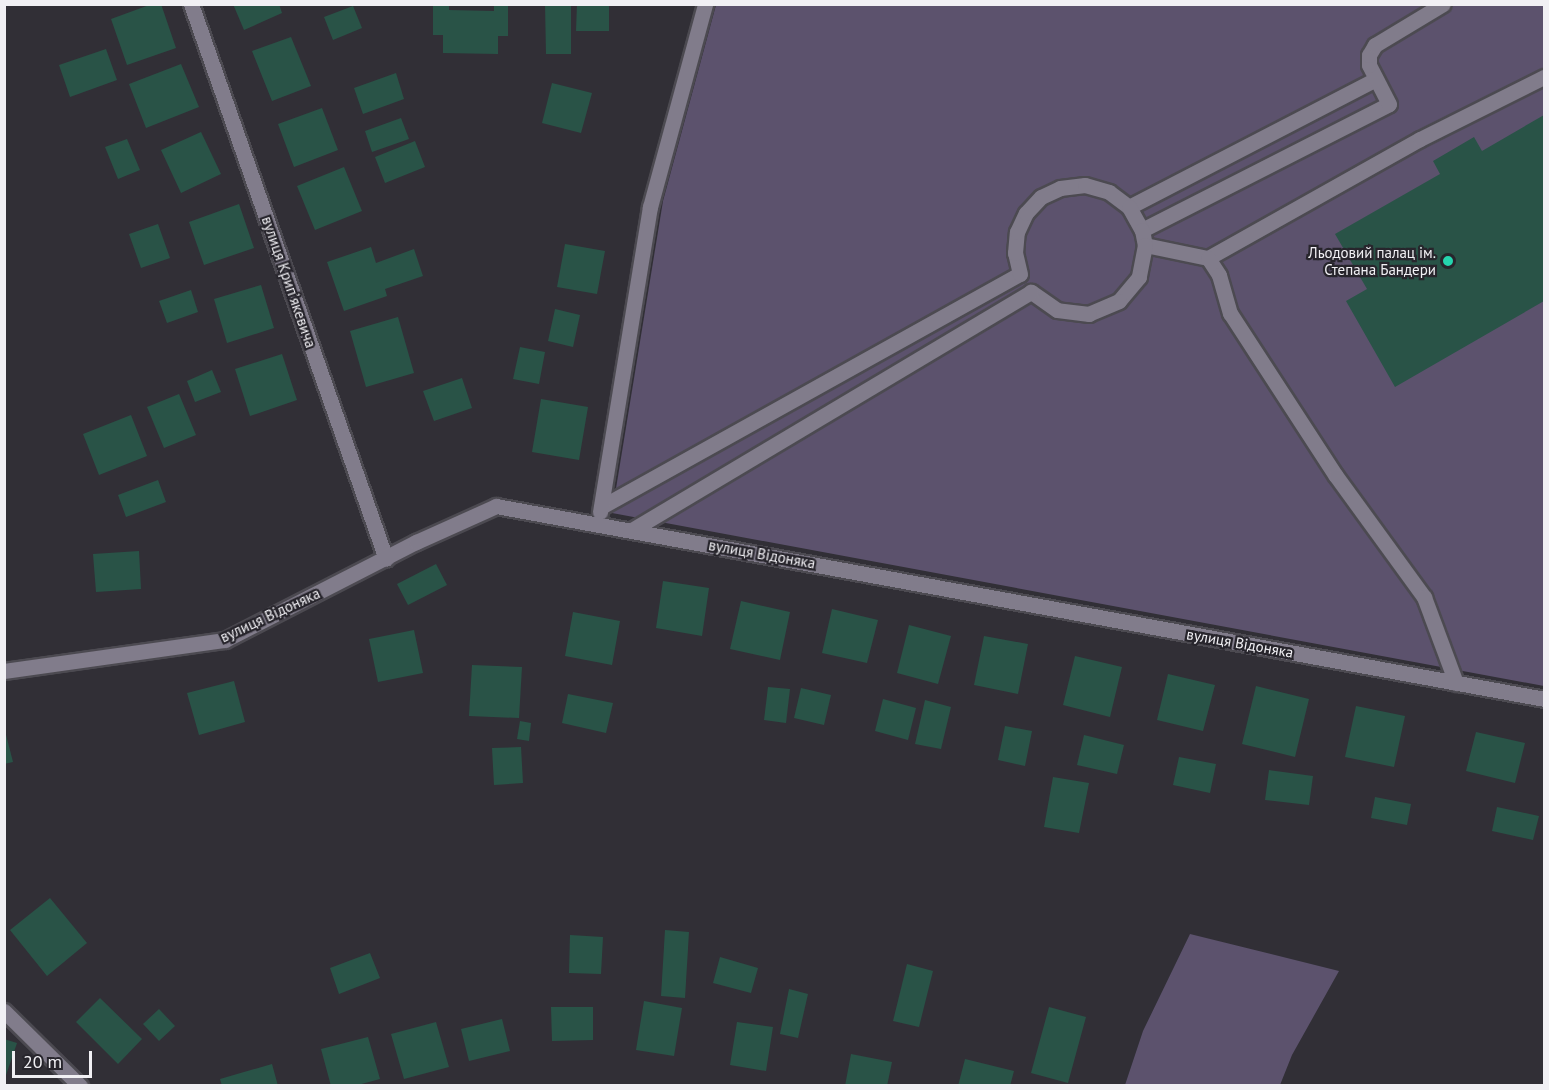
<!DOCTYPE html>
<html>
<head>
<meta charset="utf-8">
<style>
	body { margin:0 }
	#map { position:relative; width:1549px; height:1090px; overflow:hidden; background:#312f36; font-family:"PT Sans",sans-serif }
	div>[style] { position:absolute }
	.green>* { inset:0; background:#5c526d }
	.building>* { inset:0; background:#295347 }
	.roads { filter:drop-shadow(2px 0 #4c4a51) drop-shadow(-2px 0 #4c4a51) drop-shadow(0 2px #4c4a51) drop-shadow(0 -2px #4c4a51) }
	.minor>* { height:15px; margin:-7.5px; padding:0 7.5px; transform-origin:7.5px; border-radius:7.5px; background:#817c8b }
	.dots>* { width:16px; height:16px; translate:-50% -50%; box-sizing:border-box; border:3px solid #27252c; border-radius:50% }
	span { translate:-50% -50%; white-space:nowrap; text-align:center; line-height:1.15; -webkit-text-stroke:4.5px #27252c; paint-order:stroke }
	.poi-label { font-size:15px; color:#f1f0f4 }
	.right { translate:-100% -50%; text-align:right }
	.street-label { font-size:15px; color:#f1f0f4 }
	.frame { position:absolute; inset:0; border:6px solid #f1f0f4; pointer-events:none }
	.scale { position:absolute; left:12px; top:1051px; width:80px; height:27px; box-sizing:border-box; border:3px solid #f1f0f4; border-top:0; padding-left:8px; font-size:18px; line-height:21px; white-space:nowrap; color:#f1f0f4; -webkit-text-stroke:4px #27252c; paint-order:stroke }
</style>
</head>
<body>
<div id="map">
	<div class="green">
		<i style="clip-path:polygon(716px 5px,1544px 5px,1544px 686px,612px 513px,663px 201px)"></i>
		<i style="clip-path:polygon(1190px 934px,1339px 971px,1292px 1055px,1280px 1085px,1125px 1085px,1143px 1031px)"></i>
	</div>
	<div class="building">
		<i style="clip-path:polygon(152px 4px,161px 4px,176px 48px,127px 65px,111px 19px)"></i>
		<i style="clip-path:polygon(233px 4px,279px 4px,282px 13px,244px 30px)"></i>
		<i style="clip-path:polygon(433px 4px,449px 4px,449px 10px,494px 11px,494px 4px,508px 4px,508px 36px,498px 36px,498px 54px,443px 53px,443px 35px,433px 35px)"></i>
		<i style="clip-path:polygon(545px 4px,571px 4px,571px 54px,546px 54px)"></i>
		<i style="clip-path:polygon(577px 4px,609px 4px,609px 31px,576px 31px)"></i>
		<i style="clip-path:polygon(353px 6px,362px 28px,333px 40px,324px 17px)"></i>
		<i style="clip-path:polygon(291px 37px,311px 86px,272px 101px,252px 51px)"></i>
		<i style="clip-path:polygon(106px 49px,117px 80px,70px 97px,59px 65px)"></i>
		<i style="clip-path:polygon(181px 64px,199px 107px,146px 128px,129px 84px)"></i>
		<i style="clip-path:polygon(396px 73px,404px 99px,363px 114px,354px 88px)"></i>
		<i style="clip-path:polygon(552px 83px,592px 93px,581px 133px,542px 123px)"></i>
		<i style="clip-path:polygon(322px 108px,338px 150px,294px 167px,278px 124px)"></i>
		<i style="clip-path:polygon(1544px 115px,1544px 301px,1395px 387px,1346px 301px,1367px 289px,1335px 234px,1440px 174px,1433px 161px,1474px 137px,1482px 151px)"></i>
		<i style="clip-path:polygon(401px 118px,409px 139px,372px 152px,365px 131px)"></i>
		<i style="clip-path:polygon(201px 132px,221px 174px,181px 193px,161px 150px)"></i>
		<i style="clip-path:polygon(127px 139px,140px 170px,118px 179px,105px 147px)"></i>
		<i style="clip-path:polygon(415px 141px,425px 167px,385px 183px,375px 157px)"></i>
		<i style="clip-path:polygon(344px 167px,362px 211px,315px 230px,297px 186px)"></i>
		<i style="clip-path:polygon(239px 204px,254px 248px,204px 265px,189px 222px)"></i>
		<i style="clip-path:polygon(158px 224px,170px 258px,141px 268px,129px 234px)"></i>
		<i style="clip-path:polygon(565px 244px,605px 251px,597px 294px,557px 287px)"></i>
		<i style="clip-path:polygon(371px 247px,376px 263px,414px 249px,423px 276px,385px 289px,387px 296px,344px 311px,327px 262px)"></i>
		<i style="clip-path:polygon(261px 285px,274px 328px,227px 343px,214px 299px)"></i>
		<i style="clip-path:polygon(191px 290px,198px 312px,167px 323px,159px 301px)"></i>
		<i style="clip-path:polygon(555px 309px,580px 315px,573px 347px,548px 341px)"></i>
		<i style="clip-path:polygon(398px 317px,414px 373px,366px 387px,350px 331px)"></i>
		<i style="clip-path:polygon(520px 347px,545px 352px,539px 384px,513px 379px)"></i>
		<i style="clip-path:polygon(282px 354px,297px 400px,250px 416px,235px 369px)"></i>
		<i style="clip-path:polygon(212px 370px,221px 392px,195px 402px,187px 381px)"></i>
		<i style="clip-path:polygon(462px 378px,472px 408px,434px 421px,423px 391px)"></i>
		<i style="clip-path:polygon(179px 394px,196px 435px,164px 448px,147px 407px)"></i>
		<i style="clip-path:polygon(541px 399px,588px 407px,579px 460px,532px 452px)"></i>
		<i style="clip-path:polygon(131px 415px,147px 456px,99px 475px,83px 434px)"></i>
		<i style="clip-path:polygon(158px 480px,166px 502px,126px 517px,118px 495px)"></i>
		<i style="clip-path:polygon(139px 551px,141px 589px,96px 592px,93px 554px)"></i>
		<i style="clip-path:polygon(436px 564px,447px 585px,408px 605px,397px 584px)"></i>
		<i style="clip-path:polygon(663px 581px,709px 588px,702px 636px,656px 628px)"></i>
		<i style="clip-path:polygon(741px 601px,790px 612px,780px 660px,730px 649px)"></i>
		<i style="clip-path:polygon(832px 609px,878px 620px,867px 663px,822px 653px)"></i>
		<i style="clip-path:polygon(573px 612px,620px 621px,612px 665px,565px 656px)"></i>
		<i style="clip-path:polygon(909px 625px,951px 636px,938px 684px,897px 673px)"></i>
		<i style="clip-path:polygon(414px 630px,423px 673px,378px 682px,369px 639px)"></i>
		<i style="clip-path:polygon(984px 636px,1028px 644px,1018px 694px,974px 685px)"></i>
		<i style="clip-path:polygon(1075px 656px,1122px 667px,1110px 717px,1063px 705px)"></i>
		<i style="clip-path:polygon(472px 665px,522px 667px,519px 718px,469px 716px)"></i>
		<i style="clip-path:polygon(1168px 674px,1215px 685px,1203px 731px,1157px 720px)"></i>
		<i style="clip-path:polygon(234px 681px,245px 722px,199px 735px,187px 693px)"></i>
		<i style="clip-path:polygon(1256px 686px,1309px 699px,1295px 757px,1242px 744px)"></i>
		<i style="clip-path:polygon(768px 687px,790px 689px,786px 723px,764px 720px)"></i>
		<i style="clip-path:polygon(801px 688px,831px 695px,824px 725px,794px 718px)"></i>
		<i style="clip-path:polygon(568px 694px,613px 703px,606px 733px,562px 723px)"></i>
		<i style="clip-path:polygon(883px 699px,916px 708px,908px 740px,875px 731px)"></i>
		<i style="clip-path:polygon(925px 700px,951px 707px,941px 749px,915px 744px)"></i>
		<i style="clip-path:polygon(1356px 706px,1405px 716px,1394px 767px,1345px 757px)"></i>
		<i style="clip-path:polygon(520px 721px,531px 723px,529px 741px,517px 739px)"></i>
		<i style="clip-path:polygon(1005px 726px,1032px 731px,1025px 766px,998px 760px)"></i>
		<i style="clip-path:polygon(4px 727px,13px 762px,4px 764px)"></i>
		<i style="clip-path:polygon(1476px 732px,1525px 743px,1515px 783px,1466px 771px)"></i>
		<i style="clip-path:polygon(1084px 735px,1124px 745px,1117px 774px,1077px 765px)"></i>
		<i style="clip-path:polygon(521px 747px,523px 783px,494px 785px,492px 748px)"></i>
		<i style="clip-path:polygon(1179px 757px,1216px 764px,1210px 793px,1173px 785px)"></i>
		<i style="clip-path:polygon(1269px 770px,1313px 776px,1309px 805px,1265px 800px)"></i>
		<i style="clip-path:polygon(1053px 777px,1089px 783px,1079px 833px,1044px 827px)"></i>
		<i style="clip-path:polygon(1375px 797px,1411px 804px,1407px 825px,1371px 818px)"></i>
		<i style="clip-path:polygon(1497px 807px,1539px 816px,1533px 840px,1492px 831px)"></i>
		<i style="clip-path:polygon(50px 898px,87px 943px,47px 976px,10px 930px)"></i>
		<i style="clip-path:polygon(665px 930px,689px 932px,685px 998px,661px 996px)"></i>
		<i style="clip-path:polygon(570px 935px,603px 937px,601px 974px,569px 973px)"></i>
		<i style="clip-path:polygon(370px 953px,380px 978px,339px 994px,330px 968px)"></i>
		<i style="clip-path:polygon(720px 957px,758px 968px,751px 993px,713px 983px)"></i>
		<i style="clip-path:polygon(907px 964px,933px 971px,919px 1027px,893px 1021px)"></i>
		<i style="clip-path:polygon(789px 989px,808px 994px,798px 1038px,780px 1034px)"></i>
		<i style="clip-path:polygon(100px 998px,142px 1039px,118px 1064px,76px 1022px)"></i>
		<i style="clip-path:polygon(644px 1001px,682px 1008px,674px 1056px,636px 1050px)"></i>
		<i style="clip-path:polygon(551px 1007px,593px 1007px,593px 1040px,552px 1041px)"></i>
		<i style="clip-path:polygon(1049px 1007px,1086px 1017px,1068px 1083px,1031px 1073px)"></i>
		<i style="clip-path:polygon(159px 1009px,175px 1026px,159px 1041px,143px 1024px)"></i>
		<i style="clip-path:polygon(502px 1019px,510px 1051px,469px 1061px,461px 1029px)"></i>
		<i style="clip-path:polygon(436px 1022px,449px 1067px,404px 1079px,391px 1034px)"></i>
		<i style="clip-path:polygon(737px 1022px,773px 1027px,766px 1071px,730px 1065px)"></i>
		<i style="clip-path:polygon(368px 1037px,380px 1079px,354px 1086px,331px 1086px,321px 1049px)"></i>
		<i style="clip-path:polygon(4px 1039px,17px 1043px,5px 1078px,4px 1078px)"></i>
		<i style="clip-path:polygon(851px 1054px,892px 1062px,887px 1086px,845px 1086px)"></i>
		<i style="clip-path:polygon(965px 1059px,1014px 1071px,1010px 1086px,958px 1086px)"></i>
		<i style="clip-path:polygon(272px 1064px,278px 1086px,222px 1086px,220px 1079px)"></i>
	</div>
	<div class="roads">
		<div class="minor">
			<i style="left:191px;top:4px;width:588px;rotate:70.64deg"></i>
			<i style="left:1129px;top:207px;width:278px;rotate:-27.4deg"></i>
			<i style="left:1142px;top:230px;width:277px;rotate:-27deg"></i>
			<i style="left:1389px;top:104px;width:44px;rotate:-117.1deg"></i>
			<i style="left:1369px;top:65px;width:10px;rotate:-90deg"></i>
			<i style="left:1369px;top:55px;width:12px;rotate:-59deg"></i>
			<i style="left:1375px;top:45px;width:79px;rotate:-31.1deg"></i>
			<i style="left:1145px;top:245px;width:64px;rotate:11.7deg"></i>
			<i style="left:1208px;top:258px;width:243px;rotate:-29.3deg"></i>
			<i style="left:1420px;top:139px;width:139px;rotate:-26.6deg"></i>
			<i style="left:1208px;top:258px;width:20px;rotate:57deg"></i>
			<i style="left:1219px;top:275px;width:40px;rotate:74deg"></i>
			<i style="left:1230px;top:313px;width:194px;rotate:57deg"></i>
			<i style="left:1336px;top:476px;width:150px;rotate:54deg"></i>
			<i style="left:1424px;top:597px;width:92px;rotate:69.6deg"></i>
			<i style="left:601px;top:507px;width:479px;rotate:-29.1deg"></i>
			<i style="left:1020px;top:274px;width:22px;rotate:-103deg"></i>
			<i style="left:1015px;top:253px;width:21px;rotate:-85deg"></i>
			<i style="left:1017px;top:232px;width:21px;rotate:-65deg"></i>
			<i style="left:1026px;top:213px;width:22px;rotate:-47deg"></i>
			<i style="left:1041px;top:197px;width:21px;rotate:-25deg"></i>
			<i style="left:1060px;top:188px;width:25px;rotate:-7deg"></i>
			<i style="left:1085px;top:185px;width:25px;rotate:16deg"></i>
			<i style="left:1109px;top:192px;width:25px;rotate:37deg"></i>
			<i style="left:1129px;top:207px;width:26px;rotate:61deg"></i>
			<i style="left:1142px;top:230px;width:15px;rotate:79deg"></i>
			<i style="left:1145px;top:245px;width:33px;rotate:101deg"></i>
			<i style="left:1139px;top:277px;width:31px;rotate:130deg"></i>
			<i style="left:1119px;top:301px;width:33px;rotate:157deg"></i>
			<i style="left:1089px;top:314px;width:32px;rotate:-173deg"></i>
			<i style="left:1057px;top:310px;width:32px;rotate:-145deg"></i>
			<i style="left:1031px;top:292px;width:465px;rotate:149.2deg"></i>
			<i style="left:600px;top:512px;width:309px;rotate:-80.7deg"></i>
			<i style="left:650px;top:207px;width:210px;rotate:-74.8deg"></i>
			<i style="left:4px;top:671px;width:223px;rotate:-8deg"></i>
			<i style="left:225px;top:640px;width:215px;rotate:-27.2deg"></i>
			<i style="left:416px;top:542px;width:88px;rotate:-24.2deg"></i>
			<i style="left:496px;top:506px;width:1066px;rotate:10.43deg"></i>
			<i style="left:4px;top:1011px;width:107px;rotate:44.6deg"></i>
		</div>
	</div>
	<div class="dots">
		<i style="left:1448px;top:261px;background:#25d5ae"></i>
	</div>
	<div class="poi-label">
		<span class="right" style="left:1436px;top:261px">Льодовий палац ім.<br>Степана Бандери</span>
	</div>
	<div class="street-label">
		<span style="left:289px;top:282px;rotate:71deg">вулиця Крипʼякевича</span>
		<span style="left:762px;top:554px;rotate:10deg">вулиця Відоняка</span>
		<span style="left:270px;top:615px;rotate:-25deg">вулиця Відоняка</span>
		<span style="left:1240px;top:643px;rotate:10deg">вулиця Відоняка</span>
	</div>
	<div class="frame"></div>
	<div class="scale">20 m</div>
</div>
</body>
</html>
